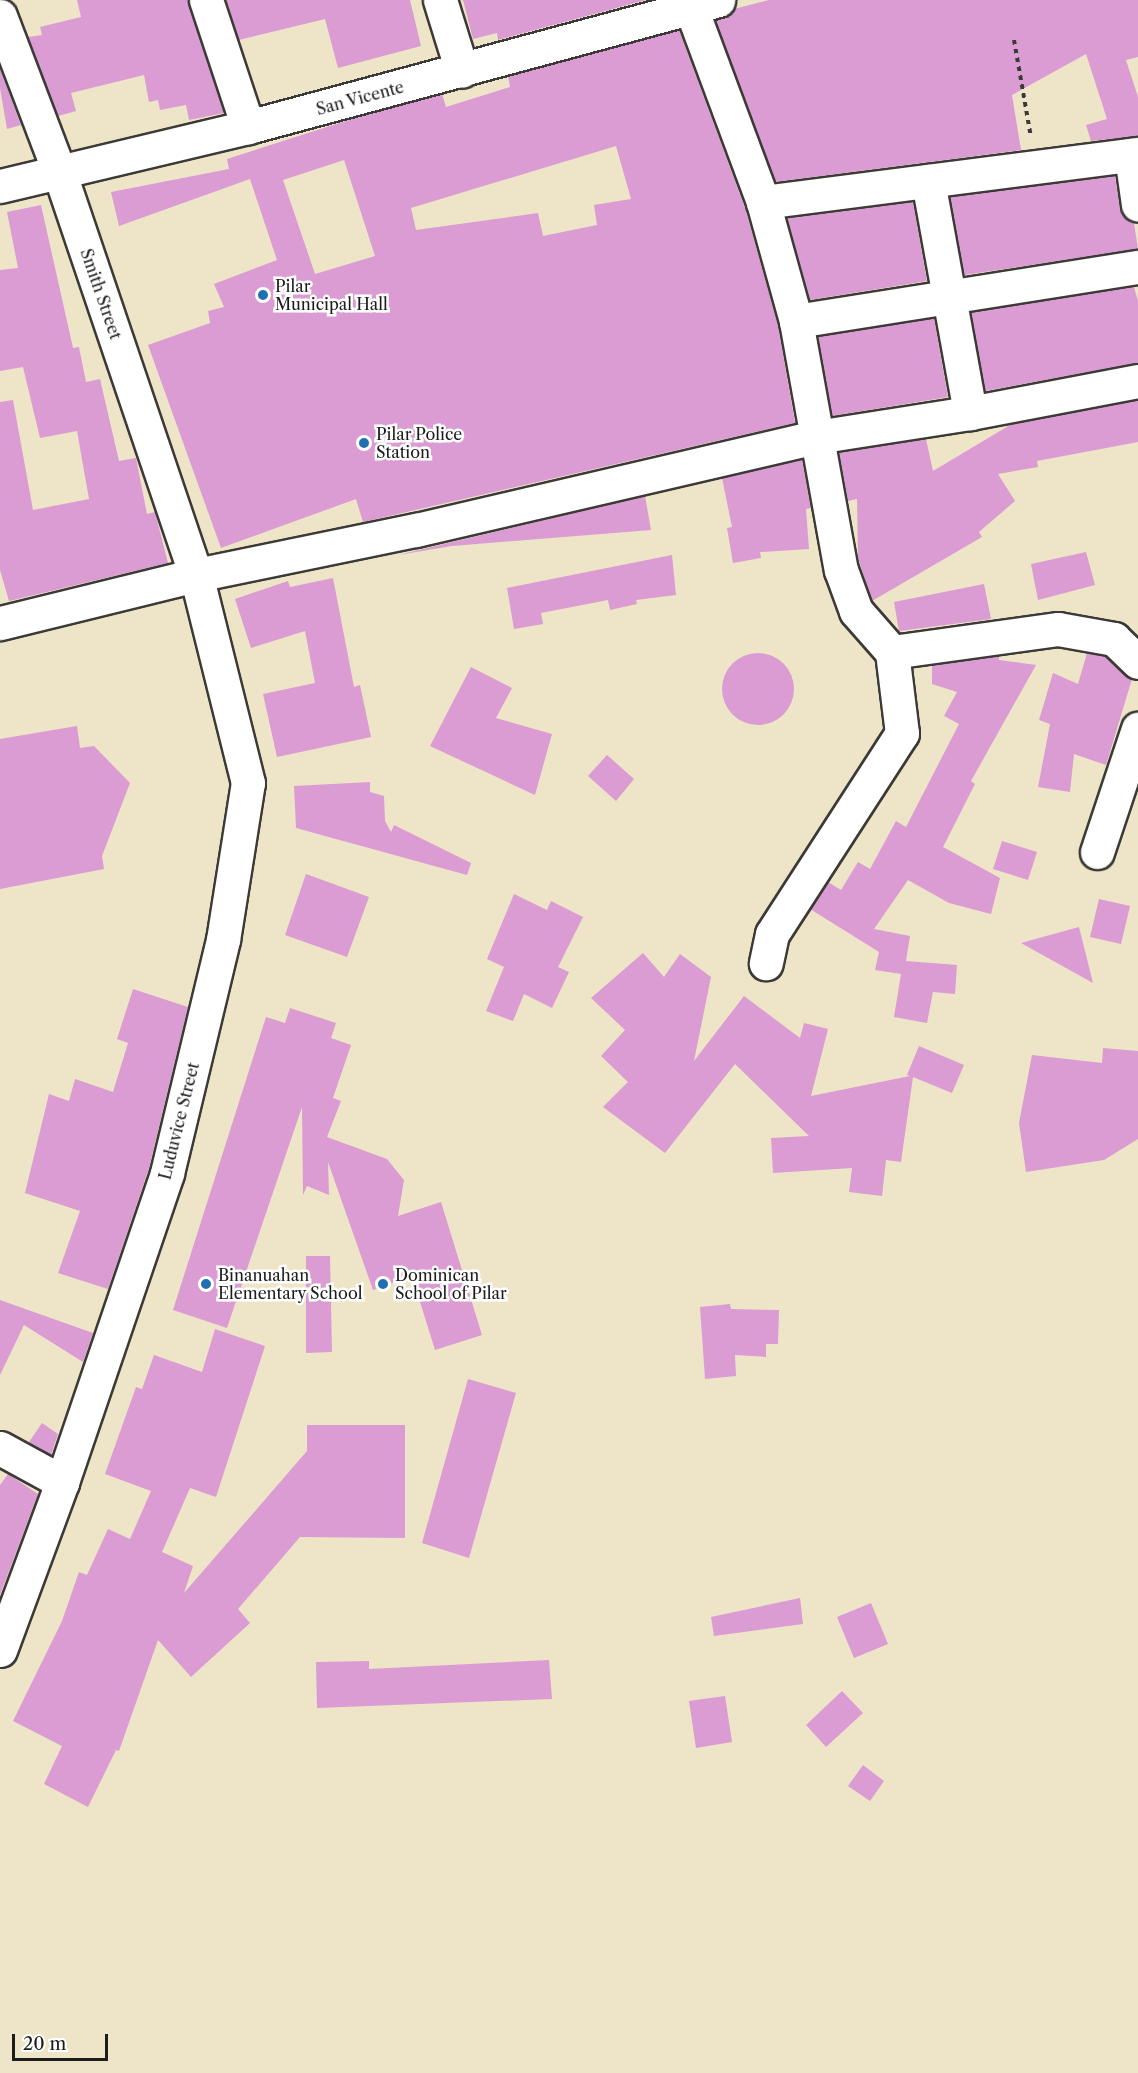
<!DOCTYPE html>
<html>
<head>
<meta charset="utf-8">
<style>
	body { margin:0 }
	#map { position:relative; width:1138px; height:2073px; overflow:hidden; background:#eee4c7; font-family:"Libre Caslon Text",serif }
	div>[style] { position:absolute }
	.building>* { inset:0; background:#da9cd3 }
	.round { border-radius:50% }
	.path>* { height:4px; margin-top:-2px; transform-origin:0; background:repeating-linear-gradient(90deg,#3c3a36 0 4.5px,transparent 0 9px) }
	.roads { filter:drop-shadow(2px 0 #3c3a36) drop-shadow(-2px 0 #3c3a36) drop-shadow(0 2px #3c3a36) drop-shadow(0 -2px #3c3a36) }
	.minor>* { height:33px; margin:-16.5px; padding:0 16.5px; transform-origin:16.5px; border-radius:16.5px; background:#fff }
	.primary>* { height:33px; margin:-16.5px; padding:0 16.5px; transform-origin:16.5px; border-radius:16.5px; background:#fff }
	.dots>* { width:16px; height:16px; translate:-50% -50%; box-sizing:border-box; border:3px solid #fff; border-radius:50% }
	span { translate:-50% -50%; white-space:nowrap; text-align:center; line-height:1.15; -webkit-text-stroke:5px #fff; paint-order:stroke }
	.street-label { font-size:16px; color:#1c1c1c }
	.poi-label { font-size:16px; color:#1c1c1c }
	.left { translate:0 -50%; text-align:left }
	.scale { position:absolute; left:12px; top:2034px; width:96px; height:27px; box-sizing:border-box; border:3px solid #1c1c1c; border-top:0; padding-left:8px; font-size:18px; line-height:21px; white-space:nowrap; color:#1c1c1c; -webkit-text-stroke:4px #fff; paint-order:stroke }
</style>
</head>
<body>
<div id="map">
	<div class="building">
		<i style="clip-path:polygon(77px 0,188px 0,224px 113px,189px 120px,186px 105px,160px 110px,158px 100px,149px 102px,144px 75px,71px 93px,76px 111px,58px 116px,28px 37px,42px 35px,40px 27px,81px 17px)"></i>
		<i style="clip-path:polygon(226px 0,410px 0,421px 46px,338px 68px,325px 19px,239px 40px)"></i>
		<i style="clip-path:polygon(463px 0,646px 0,498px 40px,497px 33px,473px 39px)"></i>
		<i style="clip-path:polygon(769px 0,1138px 0,1138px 57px,1126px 60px,1138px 97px,1138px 136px,1091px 141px,1086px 125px,1107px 119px,1086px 54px,1012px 95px,1021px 150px,775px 182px,715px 20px,734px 9px)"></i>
		<i style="clip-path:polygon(evenodd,679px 30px,745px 208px,778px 325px,795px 423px,363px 522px,356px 499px,221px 548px,148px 345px,210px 323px,208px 311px,224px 307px,214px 284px,277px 260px,250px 179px,119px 226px,111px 192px,229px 169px,227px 159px,349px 120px,442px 94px,446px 107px,510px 87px,508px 76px,679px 30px,616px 146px,631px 199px,594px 205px,597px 225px,543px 236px,538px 213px,416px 230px,411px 208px,616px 146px,679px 30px,344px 160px,375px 256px,315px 274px,283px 180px,344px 160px)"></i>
		<i style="clip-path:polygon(0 69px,21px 125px,7px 129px,0 88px)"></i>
		<i style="clip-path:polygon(1115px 176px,1120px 208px,1124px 217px,1134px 223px,1138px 249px,964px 275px,950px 197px)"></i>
		<i style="clip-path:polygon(913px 202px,927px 281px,810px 300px,787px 218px)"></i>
		<i style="clip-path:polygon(41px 205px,73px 348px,79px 347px,86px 382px,100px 379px,119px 461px,136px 458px,147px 514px,155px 512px,168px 563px,9px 601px,0 570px,0 402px,13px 400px,33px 510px,89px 499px,77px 431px,40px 438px,23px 367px,0 371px,0 270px,18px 268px,7px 212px)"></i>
		<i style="clip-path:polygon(1134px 287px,1138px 301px,1138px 363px,985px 391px,971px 312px)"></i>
		<i style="clip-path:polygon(934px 318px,948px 397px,832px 416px,818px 337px)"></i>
		<i style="clip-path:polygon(1138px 400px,1138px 442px,1037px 461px,1038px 467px,998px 474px,1015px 501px,979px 532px,982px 537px,872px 601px,858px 558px,857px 499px,848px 501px,839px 452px,926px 439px,933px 471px,1010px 425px)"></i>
		<i style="clip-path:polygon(802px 460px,811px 508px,806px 509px,809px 549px,760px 552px,761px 558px,733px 563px,727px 528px,732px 527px,722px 478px)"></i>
		<i style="clip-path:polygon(645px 496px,651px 530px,452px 546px,398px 555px)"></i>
		<i style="clip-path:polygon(1086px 552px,1095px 585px,1038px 600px,1031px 564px)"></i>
		<i style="clip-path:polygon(672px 555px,676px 595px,636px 600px,637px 604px,610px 610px,608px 600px,541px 613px,543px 624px,514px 629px,507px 588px)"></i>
		<i style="clip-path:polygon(333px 578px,354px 687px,360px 685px,371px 737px,277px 757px,263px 694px,315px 683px,305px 631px,251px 648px,235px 599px,288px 581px,290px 587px)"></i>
		<i style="clip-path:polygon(984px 584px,991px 619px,899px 631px,894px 602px)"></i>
		<i class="round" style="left:722px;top:653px;width:72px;height:72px"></i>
		<i style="clip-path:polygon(1087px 653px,1105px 656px,1132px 679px,1106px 765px,1074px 754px,1070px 792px,1038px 787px,1050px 724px,1039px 720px,1053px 673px,1078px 684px)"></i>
		<i style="clip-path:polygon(999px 656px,999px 660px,1036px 665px,971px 781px,975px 784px,943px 847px,1000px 878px,991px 914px,949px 903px,908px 880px,874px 929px,910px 936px,906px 961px,957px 965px,955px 994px,933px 992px,927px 1023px,894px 1017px,901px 974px,875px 970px,879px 952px,810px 909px,828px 882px,841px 890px,858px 862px,870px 869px,896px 821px,906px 827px,959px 724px,944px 716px,957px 692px,932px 684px,932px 665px)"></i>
		<i style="clip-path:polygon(471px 667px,512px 688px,496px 718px,552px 734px,535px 795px,430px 746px)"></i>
		<i style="clip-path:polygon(77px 726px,80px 748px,94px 746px,130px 783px,102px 856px,104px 869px,0 889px,0 739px)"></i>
		<i style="clip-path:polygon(607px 755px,634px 779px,616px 801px,588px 776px)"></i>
		<i style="clip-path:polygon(370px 782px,370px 792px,384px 796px,385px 821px,391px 832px,394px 825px,471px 863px,467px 875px,296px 828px,294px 786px)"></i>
		<i style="clip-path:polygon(1002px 841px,1037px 852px,1028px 880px,993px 869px)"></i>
		<i style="clip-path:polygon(306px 874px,369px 897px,347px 957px,285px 935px)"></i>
		<i style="clip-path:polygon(514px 894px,547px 910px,551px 901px,583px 917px,558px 967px,569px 972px,552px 1008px,524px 994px,513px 1021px,486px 1011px,504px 967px,487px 959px)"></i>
		<i style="clip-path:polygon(1099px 899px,1130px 906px,1121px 944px,1090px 937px)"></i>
		<i style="clip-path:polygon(1079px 927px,1093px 983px,1021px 943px)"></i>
		<i style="clip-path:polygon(643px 953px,664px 977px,680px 954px,711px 977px,694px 1061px,744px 996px,800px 1038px,804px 1023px,828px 1029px,811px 1096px,910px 1076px,907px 1075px,919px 1046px,964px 1065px,952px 1093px,913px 1077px,901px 1162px,886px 1160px,882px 1196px,849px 1192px,852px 1168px,773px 1173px,771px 1138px,809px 1136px,735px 1064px,665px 1153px,603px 1107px,628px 1082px,601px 1056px,625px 1030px,591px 998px)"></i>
		<i style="clip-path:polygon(133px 989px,188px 1007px,149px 1168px,108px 1289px,58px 1273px,80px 1211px,25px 1193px,49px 1094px,69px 1101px,75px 1079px,113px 1092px,128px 1043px,117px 1039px)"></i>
		<i style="clip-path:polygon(290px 1008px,336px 1023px,331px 1038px,351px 1045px,333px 1098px,341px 1101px,327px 1137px,387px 1159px,404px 1180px,398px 1216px,441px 1202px,482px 1335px,435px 1350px,412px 1276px,373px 1290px,328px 1162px,329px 1195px,307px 1186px,303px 1195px,302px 1107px,227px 1328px,173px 1310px,266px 1017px,285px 1023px)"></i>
		<i style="clip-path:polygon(1103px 1048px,1138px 1051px,1138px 1139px,1104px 1160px,1026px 1172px,1019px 1123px,1032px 1055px,1102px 1063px)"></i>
		<i style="clip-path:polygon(306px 1256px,330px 1256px,332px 1352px,306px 1353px)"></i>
		<i style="clip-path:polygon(0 1300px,93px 1333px,83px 1362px,24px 1325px,0 1375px)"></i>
		<i style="clip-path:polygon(730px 1304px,731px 1309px,779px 1310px,778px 1344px,766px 1344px,766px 1357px,735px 1355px,736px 1376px,705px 1379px,700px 1307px)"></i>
		<i style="clip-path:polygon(215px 1329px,265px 1346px,216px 1497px,190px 1488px,162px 1552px,193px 1566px,184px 1593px,307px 1451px,307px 1425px,405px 1425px,405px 1538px,300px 1537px,238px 1609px,250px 1623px,191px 1677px,158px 1640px,119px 1751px,116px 1750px,88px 1807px,44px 1784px,62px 1746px,13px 1721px,62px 1621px,79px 1572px,87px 1575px,108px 1529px,130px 1539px,151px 1491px,105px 1474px,136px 1387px,142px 1389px,154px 1355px,202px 1372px)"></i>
		<i style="clip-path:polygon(468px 1379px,516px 1393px,469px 1558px,422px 1543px)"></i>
		<i style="clip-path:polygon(42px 1423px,58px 1434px,51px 1455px,29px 1442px)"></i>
		<i style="clip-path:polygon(8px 1474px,38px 1494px,0 1595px,0 1485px)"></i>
		<i style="clip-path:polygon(800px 1598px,803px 1624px,714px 1636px,711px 1617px)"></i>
		<i style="clip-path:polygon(871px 1603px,888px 1644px,854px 1658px,837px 1617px)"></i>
		<i style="clip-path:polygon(549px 1660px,552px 1699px,317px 1708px,316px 1662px,369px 1661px,369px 1669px)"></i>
		<i style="clip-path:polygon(842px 1691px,863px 1713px,826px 1747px,806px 1725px)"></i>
		<i style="clip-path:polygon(725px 1696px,732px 1742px,696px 1748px,689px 1701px)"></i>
		<i style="clip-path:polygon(863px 1765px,884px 1781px,870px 1801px,848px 1786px)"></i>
	</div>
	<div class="path">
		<i style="left:1014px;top:40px;width:98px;rotate:80.1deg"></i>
	</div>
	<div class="roads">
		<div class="minor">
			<i style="left:206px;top:0;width:134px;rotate:71.7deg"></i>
			<i style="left:440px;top:0;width:74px;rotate:72.8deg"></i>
			<i style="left:688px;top:0;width:215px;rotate:69.6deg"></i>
			<i style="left:763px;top:202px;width:123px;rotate:74.5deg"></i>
			<i style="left:796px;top:321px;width:253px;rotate:79.8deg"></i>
			<i style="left:841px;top:570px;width:44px;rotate:69.9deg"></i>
			<i style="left:856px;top:611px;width:55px;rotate:48.7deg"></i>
			<i style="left:892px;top:652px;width:82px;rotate:83deg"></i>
			<i style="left:902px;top:733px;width:239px;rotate:122.9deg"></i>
			<i style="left:772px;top:934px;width:30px;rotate:102deg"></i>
			<i style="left:1131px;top:155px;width:50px;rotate:82deg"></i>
			<i style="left:928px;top:181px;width:236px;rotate:79.7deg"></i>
			<i style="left:0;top:186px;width:255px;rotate:-13.4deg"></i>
			<i style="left:248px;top:127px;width:487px;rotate:-15.1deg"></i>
			<i style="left:763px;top:202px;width:378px;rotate:-7.3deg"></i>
			<i style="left:796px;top:321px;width:346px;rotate:-9deg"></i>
			<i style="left:892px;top:652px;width:168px;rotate:-7.9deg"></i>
			<i style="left:1058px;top:629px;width:57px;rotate:10.1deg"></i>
			<i style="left:1114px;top:639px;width:33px;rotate:44deg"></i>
			<i style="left:1097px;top:852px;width:130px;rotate:-71.6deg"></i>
			<i style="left:0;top:1448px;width:71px;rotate:28.7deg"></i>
			<i style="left:0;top:1650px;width:179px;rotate:-69.7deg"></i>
			<i style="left:62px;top:1482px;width:326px;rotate:-71.2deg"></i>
			<i style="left:167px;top:1173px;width:240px;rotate:-76.5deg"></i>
			<i style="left:223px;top:940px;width:159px;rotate:-81deg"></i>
			<i style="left:248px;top:783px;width:214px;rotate:-104deg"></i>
			<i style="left:196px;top:575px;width:225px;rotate:-11.6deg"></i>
			<i style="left:416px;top:530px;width:411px;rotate:-13.1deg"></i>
			<i style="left:816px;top:437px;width:156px;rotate:-8.9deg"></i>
			<i style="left:970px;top:413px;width:171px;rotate:-10.8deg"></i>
		</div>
		<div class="primary">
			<i style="left:0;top:16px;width:166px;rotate:69.2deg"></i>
			<i style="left:59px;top:171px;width:427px;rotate:71.3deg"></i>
			<i style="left:196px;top:575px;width:202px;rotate:166.2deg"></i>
		</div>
	</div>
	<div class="dots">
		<i style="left:263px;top:295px;background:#1f6fb2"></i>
		<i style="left:364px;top:443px;background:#1f6fb2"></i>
		<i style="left:206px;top:1284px;background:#1f6fb2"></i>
		<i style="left:383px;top:1284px;background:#1f6fb2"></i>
	</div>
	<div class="street-label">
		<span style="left:360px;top:98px;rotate:-15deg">San Vicente</span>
		<span style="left:101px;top:294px;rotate:71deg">Smith Street</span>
		<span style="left:179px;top:1121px;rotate:-76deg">Luduvice Street</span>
	</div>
	<div class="poi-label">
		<span class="left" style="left:275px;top:295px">Pilar<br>Municipal Hall</span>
		<span class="left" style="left:376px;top:443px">Pilar Police<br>Station</span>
		<span class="left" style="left:218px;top:1284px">Binanuahan<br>Elementary School</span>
		<span class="left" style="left:395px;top:1284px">Dominican<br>School of Pilar</span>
	</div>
	<div class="scale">20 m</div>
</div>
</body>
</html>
